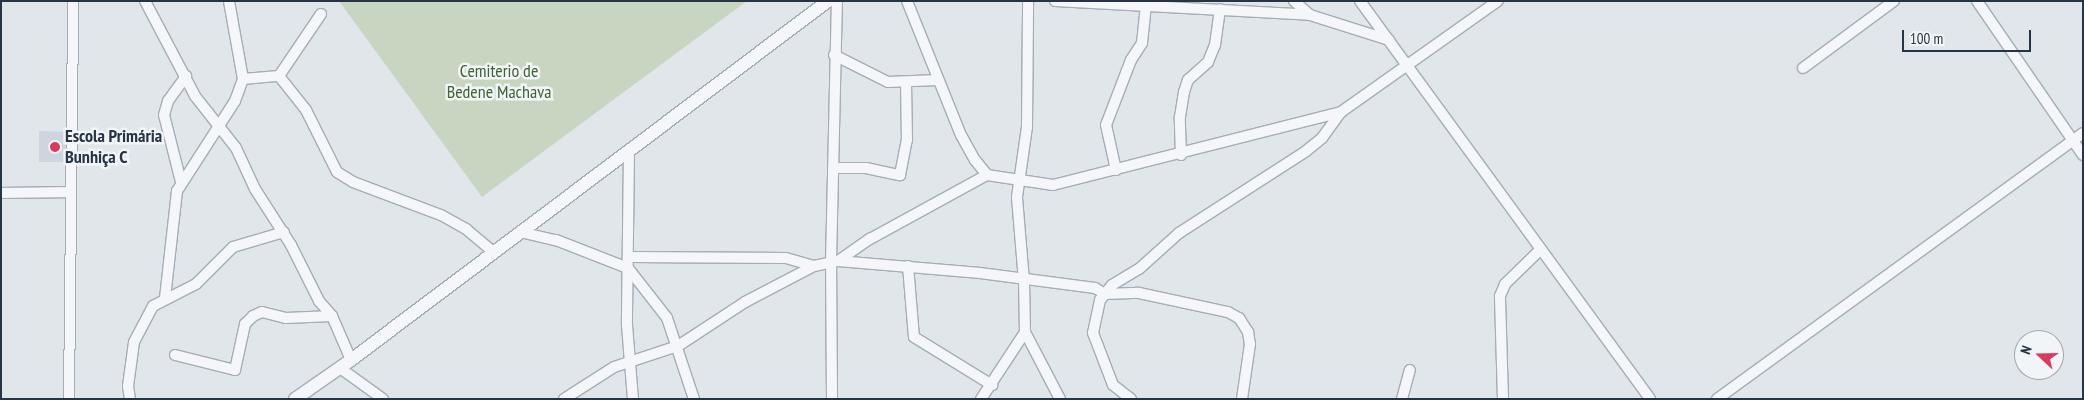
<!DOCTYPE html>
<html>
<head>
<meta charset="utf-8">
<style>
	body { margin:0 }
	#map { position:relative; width:2084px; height:400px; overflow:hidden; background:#e1e6eb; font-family:"PT Sans Narrow",sans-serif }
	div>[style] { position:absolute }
	.built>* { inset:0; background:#cfd5de }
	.green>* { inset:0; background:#c8d6c1 }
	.roads { filter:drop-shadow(1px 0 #a5adb6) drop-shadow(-1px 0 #a5adb6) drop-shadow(0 1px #a5adb6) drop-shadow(0 -1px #a5adb6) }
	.minor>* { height:10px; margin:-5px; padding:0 5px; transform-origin:5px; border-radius:5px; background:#f5f6f9 }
	.tertiary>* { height:12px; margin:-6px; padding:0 6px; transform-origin:6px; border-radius:6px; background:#f5f6f9 }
	.dots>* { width:14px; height:14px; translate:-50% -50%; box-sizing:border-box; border:2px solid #f1f5f8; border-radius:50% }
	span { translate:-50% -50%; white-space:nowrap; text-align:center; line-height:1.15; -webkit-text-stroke:5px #f1f5f8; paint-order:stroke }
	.park-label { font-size:18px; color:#3f6333 }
	.poi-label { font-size:18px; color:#273445; font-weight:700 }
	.left { translate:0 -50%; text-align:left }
	.frame { position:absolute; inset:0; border:2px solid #273445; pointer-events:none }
	.north { position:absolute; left:2014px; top:330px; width:50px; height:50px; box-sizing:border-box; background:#f1f5f8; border:1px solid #a0a8b0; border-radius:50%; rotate:291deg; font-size:14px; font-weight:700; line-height:20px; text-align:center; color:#273445 }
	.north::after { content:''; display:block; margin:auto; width:18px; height:22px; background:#dd395d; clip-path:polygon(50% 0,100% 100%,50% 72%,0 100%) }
	.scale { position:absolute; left:1902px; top:30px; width:129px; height:22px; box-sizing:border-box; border:2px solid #273445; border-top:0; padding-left:6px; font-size:15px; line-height:18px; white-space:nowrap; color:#273445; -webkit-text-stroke:4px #f1f5f8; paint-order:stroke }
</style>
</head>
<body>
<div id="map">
	<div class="built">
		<i style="clip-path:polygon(39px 131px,71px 132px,71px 162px,39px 162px)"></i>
	</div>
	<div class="green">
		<i style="clip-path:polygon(339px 1px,747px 1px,482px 197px)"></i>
	</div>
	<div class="roads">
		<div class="minor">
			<i style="left:145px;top:1px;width:107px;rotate:62.2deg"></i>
			<i style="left:195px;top:96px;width:66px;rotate:51.7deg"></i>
			<i style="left:236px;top:148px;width:45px;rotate:65.1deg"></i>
			<i style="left:255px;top:189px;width:67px;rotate:57.3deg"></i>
			<i style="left:291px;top:245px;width:63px;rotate:63.4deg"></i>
			<i style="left:319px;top:301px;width:20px;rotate:49deg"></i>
			<i style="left:332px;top:316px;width:48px;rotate:66.6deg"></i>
			<i style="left:907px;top:1px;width:144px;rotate:68.1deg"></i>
			<i style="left:961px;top:135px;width:29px;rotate:61deg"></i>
			<i style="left:975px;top:160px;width:19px;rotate:51deg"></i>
			<i style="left:987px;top:175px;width:67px;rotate:8.6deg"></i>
			<i style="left:1053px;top:185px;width:297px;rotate:-14.2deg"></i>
			<i style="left:1341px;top:112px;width:192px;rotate:-35.3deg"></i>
			<i style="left:1055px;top:1px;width:255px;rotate:3.1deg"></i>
			<i style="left:1310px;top:15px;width:83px;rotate:17.6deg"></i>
			<i style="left:1294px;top:1px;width:21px;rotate:41deg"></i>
			<i style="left:1360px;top:1px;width:492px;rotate:53.9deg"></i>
			<i style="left:1977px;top:1px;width:187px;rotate:55.5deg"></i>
			<i style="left:834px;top:55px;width:60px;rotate:26.6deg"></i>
			<i style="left:888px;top:82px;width:50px;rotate:-2.3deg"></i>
			<i style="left:1803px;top:68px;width:113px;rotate:-36.4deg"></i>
			<i style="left:279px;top:76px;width:75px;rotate:-55.9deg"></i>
			<i style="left:243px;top:79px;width:36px;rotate:-5deg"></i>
			<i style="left:279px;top:76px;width:43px;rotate:51.5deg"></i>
			<i style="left:306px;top:110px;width:69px;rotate:63.4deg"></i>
			<i style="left:337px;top:172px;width:19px;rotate:32deg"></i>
			<i style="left:353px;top:182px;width:94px;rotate:20.6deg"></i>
			<i style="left:441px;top:215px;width:29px;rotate:29deg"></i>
			<i style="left:466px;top:229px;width:35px;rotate:40deg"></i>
			<i style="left:629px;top:151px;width:174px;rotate:90.7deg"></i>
			<i style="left:627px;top:325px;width:74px;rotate:85.4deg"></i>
			<i style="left:1181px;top:155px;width:38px;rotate:-92deg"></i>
			<i style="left:1180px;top:117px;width:25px;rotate:-81deg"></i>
			<i style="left:1184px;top:92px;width:13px;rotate:-72deg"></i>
			<i style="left:1188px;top:80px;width:27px;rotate:-42deg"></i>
			<i style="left:1208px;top:62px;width:18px;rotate:-68deg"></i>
			<i style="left:1215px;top:45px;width:36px;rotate:-82deg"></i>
			<i style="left:833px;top:168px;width:33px"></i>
			<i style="left:866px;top:168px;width:35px;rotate:12deg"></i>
			<i style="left:900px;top:175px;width:36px;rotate:-79deg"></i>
			<i style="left:907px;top:140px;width:58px;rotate:-91deg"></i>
			<i style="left:1116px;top:170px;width:46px;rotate:-102.5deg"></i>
			<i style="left:1106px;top:125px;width:70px;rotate:-69deg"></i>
			<i style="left:1131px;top:60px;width:20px;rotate:-57deg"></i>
			<i style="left:1142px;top:43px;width:36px;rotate:-84deg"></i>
			<i style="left:181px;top:182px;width:69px;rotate:-104.2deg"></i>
			<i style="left:164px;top:115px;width:15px;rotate:-74deg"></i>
			<i style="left:168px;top:101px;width:31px;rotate:-54deg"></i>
			<i style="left:1px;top:193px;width:70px;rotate:-0.8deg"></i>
			<i style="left:520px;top:232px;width:37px;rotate:13deg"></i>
			<i style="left:556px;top:240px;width:77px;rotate:21.3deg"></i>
			<i style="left:628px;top:268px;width:63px;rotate:52deg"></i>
			<i style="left:667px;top:318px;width:85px;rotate:71.6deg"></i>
			<i style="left:630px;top:257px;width:156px;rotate:0.4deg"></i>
			<i style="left:786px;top:258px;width:29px;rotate:16deg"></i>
			<i style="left:838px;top:261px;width:39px;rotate:-35deg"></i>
			<i style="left:870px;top:239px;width:133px;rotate:-28.7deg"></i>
			<i style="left:908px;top:266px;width:71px;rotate:85.2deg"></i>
			<i style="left:914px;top:337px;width:92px;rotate:31.6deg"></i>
			<i style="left:165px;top:298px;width:108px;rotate:-83.6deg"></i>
			<i style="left:177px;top:191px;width:107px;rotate:-57.2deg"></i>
			<i style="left:235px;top:101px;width:23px;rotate:-70deg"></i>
			<i style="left:243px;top:79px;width:79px;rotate:-100.2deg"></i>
			<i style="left:1025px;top:332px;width:76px;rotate:62.4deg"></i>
			<i style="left:175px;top:355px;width:62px;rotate:14deg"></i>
			<i style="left:235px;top:370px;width:47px;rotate:-77.7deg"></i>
			<i style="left:245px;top:324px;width:11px;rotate:-45deg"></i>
			<i style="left:253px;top:316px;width:10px;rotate:-24deg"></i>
			<i style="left:262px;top:312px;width:25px;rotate:14deg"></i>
			<i style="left:286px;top:318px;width:46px;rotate:-2.5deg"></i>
			<i style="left:340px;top:368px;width:53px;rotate:35.8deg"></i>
			<i style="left:69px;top:399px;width:398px;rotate:-89.4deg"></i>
			<i style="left:130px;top:399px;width:13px;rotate:-99deg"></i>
			<i style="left:128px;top:386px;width:44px;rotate:-82.2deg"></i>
			<i style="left:134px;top:342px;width:41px;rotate:-62.2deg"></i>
			<i style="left:153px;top:306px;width:48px;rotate:-27.1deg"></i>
			<i style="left:196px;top:284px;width:52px;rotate:-45deg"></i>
			<i style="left:233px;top:247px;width:53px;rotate:-16.4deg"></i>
			<i style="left:564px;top:399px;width:59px;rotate:-32.6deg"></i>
			<i style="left:614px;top:367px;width:67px;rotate:-18.2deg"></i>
			<i style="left:678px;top:346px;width:80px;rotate:-33.3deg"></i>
			<i style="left:745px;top:302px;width:78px;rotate:-27.6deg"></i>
			<i style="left:814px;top:266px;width:25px;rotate:-12deg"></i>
			<i style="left:838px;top:261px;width:143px;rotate:4.8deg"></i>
			<i style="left:980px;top:273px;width:116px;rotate:7.4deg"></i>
			<i style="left:1095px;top:288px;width:12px;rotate:31deg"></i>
			<i style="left:1105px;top:294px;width:34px;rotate:-2deg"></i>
			<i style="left:1139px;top:293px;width:91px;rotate:12.1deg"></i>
			<i style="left:1228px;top:312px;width:13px;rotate:29deg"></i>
			<i style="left:1239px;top:318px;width:17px;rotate:57deg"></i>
			<i style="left:1248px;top:332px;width:12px;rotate:81deg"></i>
			<i style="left:1250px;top:344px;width:56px;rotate:98.3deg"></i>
			<i style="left:832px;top:399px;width:137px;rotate:-90.4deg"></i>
			<i style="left:831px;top:262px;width:261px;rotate:-88.7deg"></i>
			<i style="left:981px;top:399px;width:80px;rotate:-56.7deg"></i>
			<i style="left:1025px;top:332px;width:51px;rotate:-91.1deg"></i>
			<i style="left:1024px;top:281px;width:84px;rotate:-94.8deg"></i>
			<i style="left:1017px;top:197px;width:71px;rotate:-81.9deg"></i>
			<i style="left:1027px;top:127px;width:126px;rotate:-89.5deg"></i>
			<i style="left:1131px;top:399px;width:23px;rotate:-142deg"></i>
			<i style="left:1113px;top:385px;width:56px;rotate:-111deg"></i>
			<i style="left:1093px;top:333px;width:34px;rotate:-78deg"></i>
			<i style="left:1100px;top:300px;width:19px;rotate:-51deg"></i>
			<i style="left:1112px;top:285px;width:31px;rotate:-31deg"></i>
			<i style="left:1139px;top:269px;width:54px;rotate:-42deg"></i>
			<i style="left:1179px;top:233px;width:151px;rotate:-32.8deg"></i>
			<i style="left:1306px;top:151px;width:21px;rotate:-39deg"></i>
			<i style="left:1322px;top:138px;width:32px;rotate:-54deg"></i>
			<i style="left:1402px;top:399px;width:30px;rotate:-75deg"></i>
			<i style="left:1503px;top:399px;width:103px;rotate:-91.7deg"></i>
			<i style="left:1500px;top:296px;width:13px;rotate:-67deg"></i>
			<i style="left:1505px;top:284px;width:50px;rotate:-44.2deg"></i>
			<i style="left:1717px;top:399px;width:452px;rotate:-36deg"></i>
		</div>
		<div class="tertiary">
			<i style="left:295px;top:399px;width:68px;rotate:-34.9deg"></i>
			<i style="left:351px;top:360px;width:597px;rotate:-36.97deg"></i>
		</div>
	</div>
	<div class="dots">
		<i style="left:55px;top:147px;background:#dd395d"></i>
	</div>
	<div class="park-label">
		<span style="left:499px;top:82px">Cemiterio de<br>Bedene Machava</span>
	</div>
	<div class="poi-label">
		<span class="left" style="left:65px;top:147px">Escola Primária<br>Bunhiça C</span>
	</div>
	<div class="frame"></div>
	<div class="north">N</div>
	<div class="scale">100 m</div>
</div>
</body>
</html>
